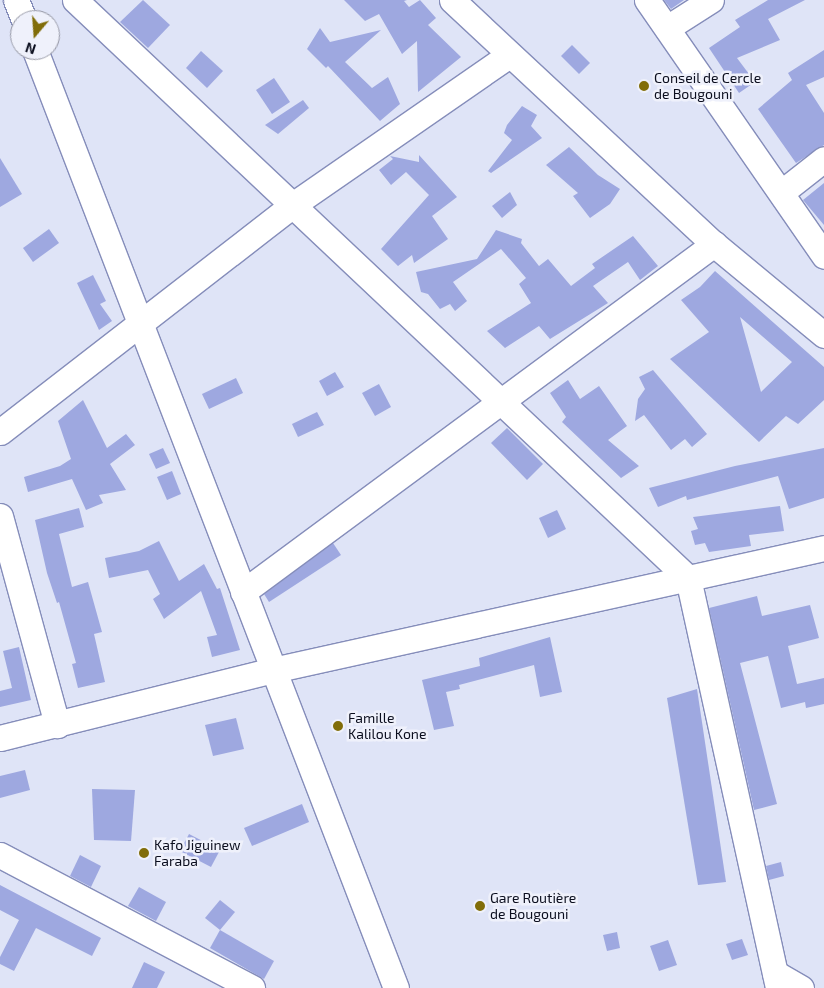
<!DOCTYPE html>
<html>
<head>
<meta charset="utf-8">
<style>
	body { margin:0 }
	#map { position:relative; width:824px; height:988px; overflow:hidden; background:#dfe4f7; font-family:"Exo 2",sans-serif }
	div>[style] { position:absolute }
	.building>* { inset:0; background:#9ea8e0 }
	.roads { filter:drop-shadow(1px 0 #858dba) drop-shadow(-1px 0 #858dba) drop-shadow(0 1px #858dba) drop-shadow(0 -1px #858dba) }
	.minor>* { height:25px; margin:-12.5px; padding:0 12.5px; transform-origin:12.5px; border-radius:12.5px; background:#fff }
	.dots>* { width:14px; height:14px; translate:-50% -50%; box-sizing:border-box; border:2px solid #eff1fb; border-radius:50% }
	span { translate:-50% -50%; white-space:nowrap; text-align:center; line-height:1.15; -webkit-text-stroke:5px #eff1fb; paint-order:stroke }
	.poi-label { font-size:14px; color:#0b0e1e }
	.left { translate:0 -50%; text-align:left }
	.north { position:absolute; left:10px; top:10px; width:50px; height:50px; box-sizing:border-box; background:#eff1fb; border:1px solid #9496a3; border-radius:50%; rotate:198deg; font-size:14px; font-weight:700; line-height:20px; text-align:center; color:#0b0e1e }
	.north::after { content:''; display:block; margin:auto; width:18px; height:22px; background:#816d09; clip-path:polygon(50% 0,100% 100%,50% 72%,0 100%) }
</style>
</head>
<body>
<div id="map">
	<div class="building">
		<i style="clip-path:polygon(143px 0,170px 25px,148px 48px,120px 22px)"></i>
		<i style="clip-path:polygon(344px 0,407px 0,404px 1px,409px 7px,420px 0,436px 18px,428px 25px,461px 57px,418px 92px,417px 41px,402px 54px,379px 14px,365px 21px)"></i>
		<i style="clip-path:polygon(664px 0,684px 0,671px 9px)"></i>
		<i style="clip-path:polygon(768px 0,805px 0,768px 19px,780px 40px,737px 58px,755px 82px,739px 93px,709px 48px,740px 27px,735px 20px)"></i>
		<i style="clip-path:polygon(320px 28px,330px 42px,381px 30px,345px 62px,372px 88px,388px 77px,400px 104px,380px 121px,328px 66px,326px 68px,307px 49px)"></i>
		<i style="clip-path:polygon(572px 45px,590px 63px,579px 74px,561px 56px)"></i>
		<i style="clip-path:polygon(824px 50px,824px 77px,806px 85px,824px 113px,824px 145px,796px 163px,758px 109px,792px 80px,788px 73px)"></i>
		<i style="clip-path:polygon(201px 51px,223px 71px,207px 88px,186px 68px)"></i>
		<i style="clip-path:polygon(274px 78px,290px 102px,272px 114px,256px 90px)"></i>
		<i style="clip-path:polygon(303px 100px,309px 108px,278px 134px,265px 125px)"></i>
		<i style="clip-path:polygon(522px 106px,537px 115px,531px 126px,542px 138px,491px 173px,488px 171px,512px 140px,504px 133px,507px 125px)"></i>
		<i style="clip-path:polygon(569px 147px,598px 175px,620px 189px,610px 204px,590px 218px,573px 196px,578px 193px,546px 165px)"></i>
		<i style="clip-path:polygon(419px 155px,457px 197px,432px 216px,448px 239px,414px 263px,412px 255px,398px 266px,381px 249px,429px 195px,406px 172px,391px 185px,379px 170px,393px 159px,390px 156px,419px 162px)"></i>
		<i style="clip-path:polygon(0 158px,22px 194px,0 207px)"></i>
		<i style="clip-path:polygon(824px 183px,824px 225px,803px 200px)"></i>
		<i style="clip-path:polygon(510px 192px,517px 205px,502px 218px,492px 206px)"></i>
		<i style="clip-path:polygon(49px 229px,59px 243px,33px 262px,23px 248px)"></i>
		<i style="clip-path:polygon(496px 230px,522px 239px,521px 243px,539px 266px,548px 259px,571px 286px,595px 268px,592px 264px,633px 236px,658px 266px,640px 280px,628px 262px,593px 286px,608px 303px,600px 308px,550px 339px,539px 326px,505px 348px,487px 331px,531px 303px,519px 284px,526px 278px,501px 249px,453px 282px,467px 301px,455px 311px,450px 304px,440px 309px,428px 294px,421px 292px,416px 272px,477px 259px)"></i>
		<i style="clip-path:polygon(evenodd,715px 271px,824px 367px,824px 400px,798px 424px,786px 416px,759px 442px,670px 359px,709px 332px,681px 300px,700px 287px,715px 271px,740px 317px,792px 362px,761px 392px,740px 317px)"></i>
		<i style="clip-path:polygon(93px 275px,106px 301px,100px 304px,112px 321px,99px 330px,77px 283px)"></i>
		<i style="clip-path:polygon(653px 370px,707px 434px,692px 447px,685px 439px,671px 450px,644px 415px,635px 421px,638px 399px,645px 389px,639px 377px)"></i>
		<i style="clip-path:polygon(335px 372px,344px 387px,327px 396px,319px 381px)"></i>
		<i style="clip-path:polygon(236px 378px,243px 393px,209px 409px,202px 394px)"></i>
		<i style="clip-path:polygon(568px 380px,580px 399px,599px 386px,627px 426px,608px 440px,639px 466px,621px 478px,562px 422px,566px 417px,550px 393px)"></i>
		<i style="clip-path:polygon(379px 384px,391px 407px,375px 416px,362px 393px)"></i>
		<i style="clip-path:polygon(83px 400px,107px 448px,126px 434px,135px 445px,110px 464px,126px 490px,99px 495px,103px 503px,86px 510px,72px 479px,28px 492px,24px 477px,60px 466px,71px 459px,58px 421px)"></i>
		<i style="clip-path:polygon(317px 412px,324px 425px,298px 437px,292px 424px)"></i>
		<i style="clip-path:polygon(507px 428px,543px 464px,527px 480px,491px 443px)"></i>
		<i style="clip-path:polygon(163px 448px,170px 463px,156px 469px,149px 454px)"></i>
		<i style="clip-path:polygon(824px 448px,824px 498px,789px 509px,778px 476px,687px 500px,686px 496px,658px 507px,649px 488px,735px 466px)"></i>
		<i style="clip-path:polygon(172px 471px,181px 494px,167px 500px,157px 477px)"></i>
		<i style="clip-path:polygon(780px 506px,784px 531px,749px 535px,751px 546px,709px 552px,705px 543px,695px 545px,691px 531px,698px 529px,693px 517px)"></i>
		<i style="clip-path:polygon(79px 508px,84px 527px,59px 534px,72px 587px,88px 582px,102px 632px,94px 634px,105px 682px,78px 688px,72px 664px,76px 663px,59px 602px,57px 603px,47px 573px,35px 520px)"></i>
		<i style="clip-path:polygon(557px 510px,566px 529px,548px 538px,539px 518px)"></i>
		<i style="clip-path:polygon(159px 541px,179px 581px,204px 564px,217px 589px,220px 588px,240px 650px,212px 657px,207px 637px,217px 635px,201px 591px,164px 619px,153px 599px,160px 594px,148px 570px,109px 578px,105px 558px,139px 551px)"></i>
		<i style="clip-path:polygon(333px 543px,341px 555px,269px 602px,264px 594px)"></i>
		<i style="clip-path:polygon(757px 596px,762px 616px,810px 605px,819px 638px,788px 646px,797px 684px,824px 678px,824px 704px,806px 708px,805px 702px,781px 708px,768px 656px,740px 663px,777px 804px,754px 810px,709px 608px)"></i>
		<i style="clip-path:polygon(550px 637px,562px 692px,540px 697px,534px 665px,459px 685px,460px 689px,446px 692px,454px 726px,434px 730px,422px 680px,480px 666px,479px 658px)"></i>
		<i style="clip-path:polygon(19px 647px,31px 700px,0 707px,0 691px,12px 688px,3px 651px)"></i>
		<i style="clip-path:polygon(697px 689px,726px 882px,698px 885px,667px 698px)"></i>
		<i style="clip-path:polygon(236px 718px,244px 749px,213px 756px,205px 725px)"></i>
		<i style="clip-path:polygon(25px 770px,30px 790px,0 798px,0 776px)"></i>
		<i style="clip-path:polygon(92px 789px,135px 790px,131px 841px,94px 840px)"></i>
		<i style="clip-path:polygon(302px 804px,309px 822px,252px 846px,244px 828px)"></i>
		<i style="clip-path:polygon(189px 834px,220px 850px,211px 867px,180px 851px)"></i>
		<i style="clip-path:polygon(80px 855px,101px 866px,91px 887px,70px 876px)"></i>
		<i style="clip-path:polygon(781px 862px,784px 876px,769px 880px,766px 866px)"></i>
		<i style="clip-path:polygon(0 885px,101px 938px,92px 956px,36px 928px,14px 971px,0 964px,0 957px,19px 920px,0 910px)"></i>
		<i style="clip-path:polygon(139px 887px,166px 902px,156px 921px,128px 906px)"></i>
		<i style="clip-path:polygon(220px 900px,235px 912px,220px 930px,205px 918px)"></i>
		<i style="clip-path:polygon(220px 930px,274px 961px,264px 979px,210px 948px)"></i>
		<i style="clip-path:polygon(617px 932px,620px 948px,607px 951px,603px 935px)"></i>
		<i style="clip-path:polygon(742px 939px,748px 955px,732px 960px,726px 944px)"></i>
		<i style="clip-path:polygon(668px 940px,677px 965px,659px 971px,650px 946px)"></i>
		<i style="clip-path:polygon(144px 962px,165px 972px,157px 988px,132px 988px)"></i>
	</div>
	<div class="roads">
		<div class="minor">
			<i style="left:16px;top:0;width:22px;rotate:68deg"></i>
			<i style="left:75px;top:0;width:843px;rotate:43.32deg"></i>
			<i style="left:688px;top:578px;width:420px;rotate:77.6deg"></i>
			<i style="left:452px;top:0;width:358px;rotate:43deg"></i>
			<i style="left:714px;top:244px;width:143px;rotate:39.6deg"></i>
			<i style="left:647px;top:0;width:311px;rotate:55.3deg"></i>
			<i style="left:667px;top:28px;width:52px;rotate:-32.5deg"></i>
			<i style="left:35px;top:50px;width:1005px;rotate:68.95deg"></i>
			<i style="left:782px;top:192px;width:53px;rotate:-38.2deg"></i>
			<i style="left:0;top:432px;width:372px;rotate:-37.8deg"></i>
			<i style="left:294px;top:204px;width:262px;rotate:-34.7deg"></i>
			<i style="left:0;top:516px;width:217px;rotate:74.7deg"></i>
			<i style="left:243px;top:592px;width:586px;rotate:-36.46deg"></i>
			<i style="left:0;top:738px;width:281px;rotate:-14deg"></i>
			<i style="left:273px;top:670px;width:564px;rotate:-12.48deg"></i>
			<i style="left:0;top:855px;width:285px;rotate:27.8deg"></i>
			<i style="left:775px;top:973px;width:30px;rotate:30deg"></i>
		</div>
	</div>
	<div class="dots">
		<i style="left:644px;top:86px;background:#816d09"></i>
		<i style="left:338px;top:726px;background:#816d09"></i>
		<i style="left:144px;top:853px;background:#816d09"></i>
		<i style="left:480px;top:906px;background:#816d09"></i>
	</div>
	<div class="poi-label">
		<span class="left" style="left:654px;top:86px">Conseil de Cercle<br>de Bougouni</span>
		<span class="left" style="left:348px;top:726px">Famille<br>Kalilou Kone</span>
		<span class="left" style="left:154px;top:853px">Kafo Jiguinew<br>Faraba</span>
		<span class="left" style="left:490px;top:906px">Gare Routière<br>de Bougouni</span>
	</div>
	<div class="north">N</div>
</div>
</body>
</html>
